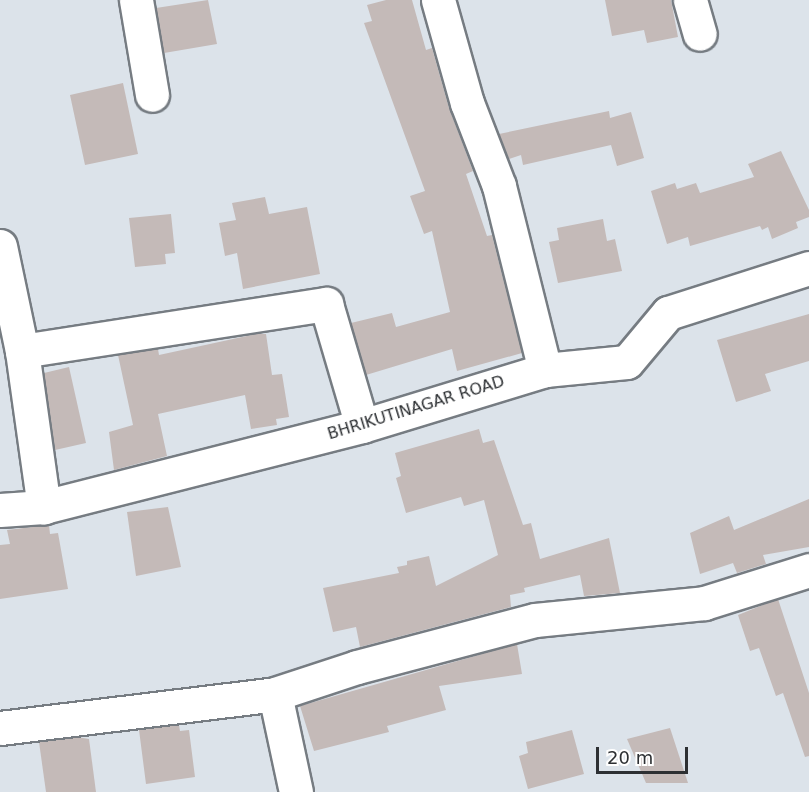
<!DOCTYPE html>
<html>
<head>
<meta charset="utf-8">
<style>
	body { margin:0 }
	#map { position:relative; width:809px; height:792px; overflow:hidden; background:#dce3ea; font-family:"DejaVu Sans",sans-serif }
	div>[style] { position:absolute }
	.building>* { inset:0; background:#c4bab8 }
	.roads { filter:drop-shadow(2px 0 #767c82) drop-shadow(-2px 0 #767c82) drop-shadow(0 2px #767c82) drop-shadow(0 -2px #767c82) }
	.minor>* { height:33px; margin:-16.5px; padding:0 16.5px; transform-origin:16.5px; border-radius:16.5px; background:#fff }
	span { translate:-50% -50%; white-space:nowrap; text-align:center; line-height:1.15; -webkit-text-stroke:4.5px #fff; paint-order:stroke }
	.street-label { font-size:16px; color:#2d3033 }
	.scale { position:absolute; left:596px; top:747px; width:92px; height:27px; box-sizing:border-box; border:3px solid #2d3033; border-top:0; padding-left:8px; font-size:18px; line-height:21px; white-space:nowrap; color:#2d3033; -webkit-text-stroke:4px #fff; paint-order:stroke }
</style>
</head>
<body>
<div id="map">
	<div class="building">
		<i style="clip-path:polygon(208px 0,217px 44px,164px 53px,156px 8px)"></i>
		<i style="clip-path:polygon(386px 0,412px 0,426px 50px,432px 48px,449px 108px,473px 171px,466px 174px,487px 236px,492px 235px,522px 353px,457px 371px,452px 349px,366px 375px,351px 323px,392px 313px,396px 327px,450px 312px,432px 231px,424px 234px,410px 196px,425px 191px,364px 23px,372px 21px,367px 5px)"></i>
		<i style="clip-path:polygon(605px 0,671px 0,678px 37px,647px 43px,644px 30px,612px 36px)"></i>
		<i style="clip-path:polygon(123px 83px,138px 154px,85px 165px,70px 95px)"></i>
		<i style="clip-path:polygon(609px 111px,610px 118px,631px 112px,644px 158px,617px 166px,611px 145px,523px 165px,521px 155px,509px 159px,499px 134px)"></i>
		<i style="clip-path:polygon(781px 151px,809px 210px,809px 217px,796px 222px,798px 228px,772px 239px,768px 227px,762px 230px,760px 226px,690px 246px,688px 237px,667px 244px,651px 191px,675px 183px,677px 189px,696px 183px,700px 193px,754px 177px,748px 164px)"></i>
		<i style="clip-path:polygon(265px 197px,269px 214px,307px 207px,320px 274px,243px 289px,237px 253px,225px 256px,219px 223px,236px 220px,232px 203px)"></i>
		<i style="clip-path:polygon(171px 214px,175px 253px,165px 254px,166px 264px,135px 267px,129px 218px)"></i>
		<i style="clip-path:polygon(603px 219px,607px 241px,615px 239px,622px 271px,558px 283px,549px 242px,559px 240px,557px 228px)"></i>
		<i style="clip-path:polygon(809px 314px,809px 361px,765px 374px,771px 391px,736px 402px,717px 340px)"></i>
		<i style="clip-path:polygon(256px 334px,266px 334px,272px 375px,282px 374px,289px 417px,276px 419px,277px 425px,251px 429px,245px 395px,158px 414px,167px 456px,114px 470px,109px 432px,133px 425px,118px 355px,158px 349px,159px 355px)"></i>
		<i style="clip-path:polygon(69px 367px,86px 443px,55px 450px,44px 373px)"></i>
		<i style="clip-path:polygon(479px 429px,483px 443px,494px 440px,523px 525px,531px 523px,540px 559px,609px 538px,620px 593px,584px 596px,580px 575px,524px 588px,525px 592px,510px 595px,511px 607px,360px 647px,356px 627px,333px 632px,323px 588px,399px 573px,397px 567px,407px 565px,407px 561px,429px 556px,436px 586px,498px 555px,484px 500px,464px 506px,461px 497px,406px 513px,396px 478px,401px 476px,395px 453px)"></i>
		<i style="clip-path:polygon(809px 499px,809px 547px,763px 555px,766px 564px,737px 573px,733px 563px,700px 574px,690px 533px,729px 516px,734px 530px)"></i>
		<i style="clip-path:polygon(168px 507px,181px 567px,136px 576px,127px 512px)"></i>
		<i style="clip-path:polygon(49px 525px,50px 534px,58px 533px,68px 589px,0 599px,0 545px,10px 544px,7px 530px)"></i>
		<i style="clip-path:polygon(778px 599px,809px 693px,809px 756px,805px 757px,783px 693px,776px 696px,759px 648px,750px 651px,738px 615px)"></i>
		<i style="clip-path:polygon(517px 644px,522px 674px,439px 686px,446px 710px,387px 726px,389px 732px,314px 751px,300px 706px)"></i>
		<i style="clip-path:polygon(179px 725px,180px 731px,189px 730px,195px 777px,146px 784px,139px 730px)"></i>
		<i style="clip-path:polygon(670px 728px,688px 783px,646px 783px,627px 739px)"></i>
		<i style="clip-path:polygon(572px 730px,584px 774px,528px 789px,519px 756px,528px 753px,526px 742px)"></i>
		<i style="clip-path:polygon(77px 737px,89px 739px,96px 792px,46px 792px,39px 742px)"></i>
	</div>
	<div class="roads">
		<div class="minor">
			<i style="left:136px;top:0;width:96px;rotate:80.4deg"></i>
			<i style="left:438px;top:0;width:107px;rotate:74.3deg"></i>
			<i style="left:467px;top:103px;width:89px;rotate:68.9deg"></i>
			<i style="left:499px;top:186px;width:190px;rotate:76deg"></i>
			<i style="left:690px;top:0;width:35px;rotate:74deg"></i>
			<i style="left:0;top:246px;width:107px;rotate:78.2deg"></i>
			<i style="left:22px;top:351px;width:158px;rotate:82deg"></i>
			<i style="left:22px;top:351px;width:308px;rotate:-8.8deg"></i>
			<i style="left:326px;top:304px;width:127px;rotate:73.6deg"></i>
			<i style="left:0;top:510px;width:44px;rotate:-3.9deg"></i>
			<i style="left:44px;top:507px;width:328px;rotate:-14.3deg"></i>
			<i style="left:362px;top:426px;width:191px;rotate:-17deg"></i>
			<i style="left:545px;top:370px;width:82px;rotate:-5.6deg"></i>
			<i style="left:627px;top:362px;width:64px;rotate:-50.1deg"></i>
			<i style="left:668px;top:313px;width:148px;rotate:-17.7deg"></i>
			<i style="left:0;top:728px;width:277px;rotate:-7deg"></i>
			<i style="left:296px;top:792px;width:100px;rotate:-102.1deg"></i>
			<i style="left:275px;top:694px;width:86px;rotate:-18.2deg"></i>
			<i style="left:357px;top:667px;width:184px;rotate:-14.8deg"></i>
			<i style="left:535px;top:620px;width:170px;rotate:-5.7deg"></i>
			<i style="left:704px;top:603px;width:110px;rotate:-17.4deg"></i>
		</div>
	</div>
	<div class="street-label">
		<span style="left:416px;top:408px;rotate:-17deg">BHRIKUTINAGAR ROAD</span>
	</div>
	<div class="scale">20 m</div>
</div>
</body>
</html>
